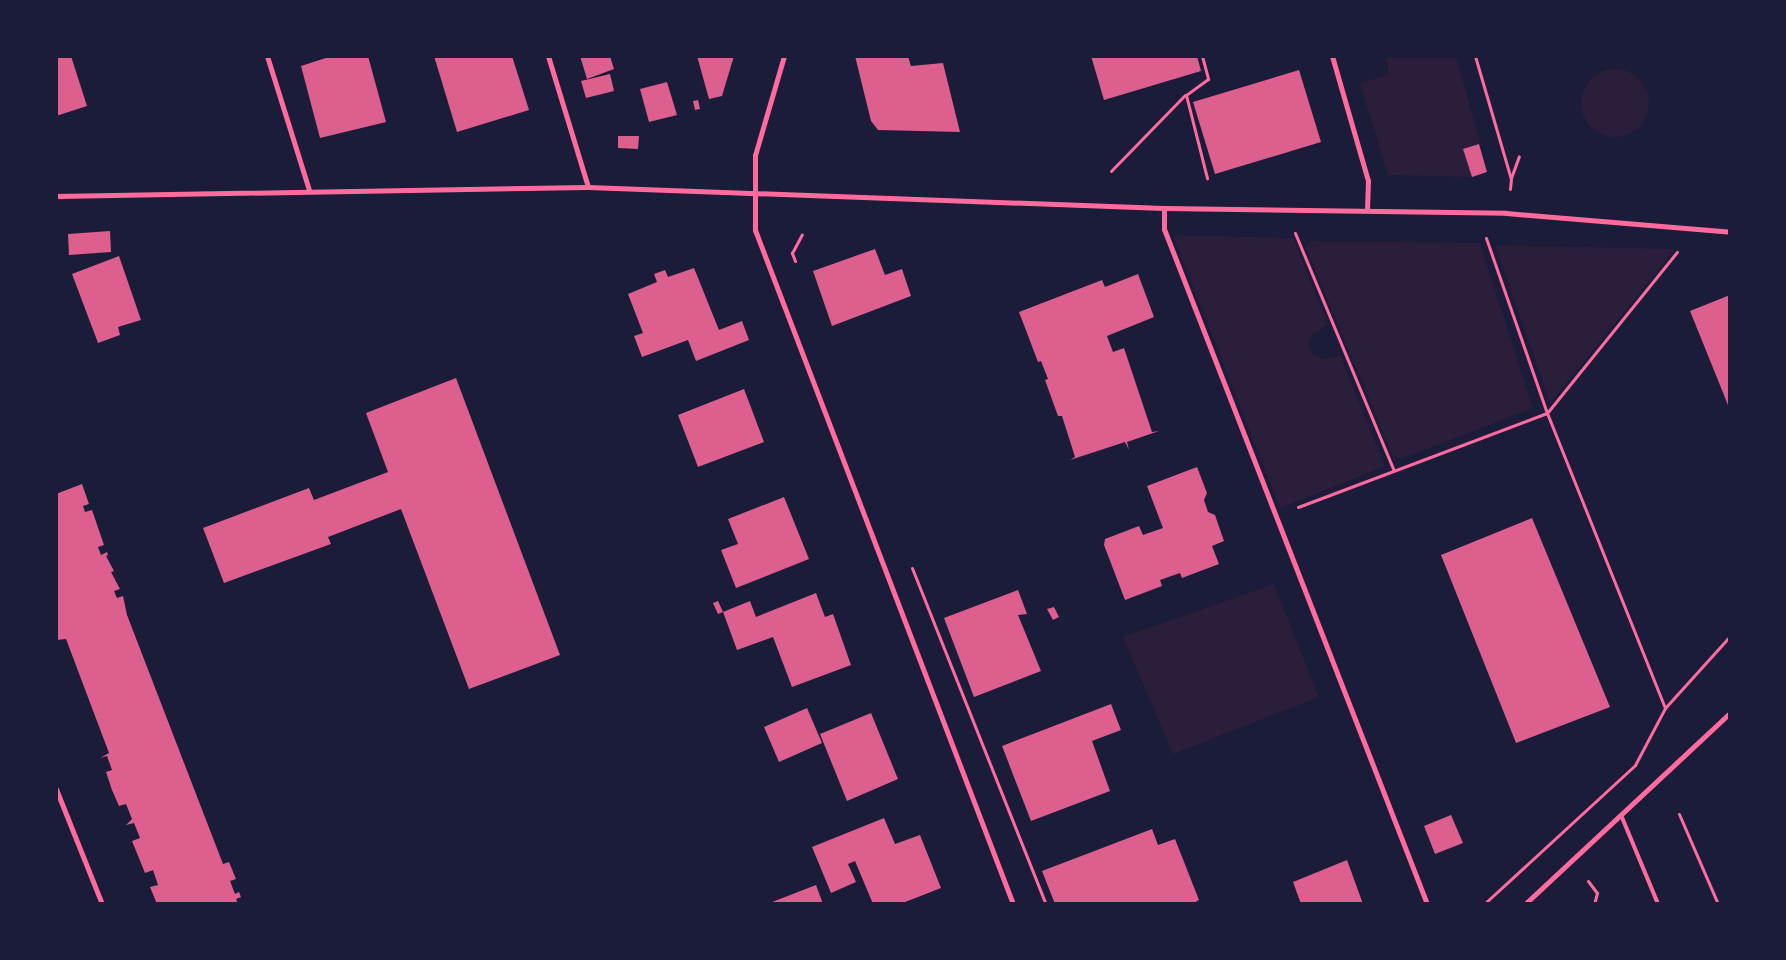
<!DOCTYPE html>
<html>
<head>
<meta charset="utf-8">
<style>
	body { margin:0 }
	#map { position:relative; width:1786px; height:960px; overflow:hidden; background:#1b1b3a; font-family:"Crimson Pro",serif }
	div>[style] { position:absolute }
	.green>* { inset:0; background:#2a1e3b }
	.round { border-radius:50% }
	.building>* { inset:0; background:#dd5f8e }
	.path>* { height:3px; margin:-1.5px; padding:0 1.5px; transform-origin:1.5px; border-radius:1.5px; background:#ff6b9d }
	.service>* { height:4px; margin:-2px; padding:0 2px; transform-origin:2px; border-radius:2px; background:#ff6b9d }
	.minor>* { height:5px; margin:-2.5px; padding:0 2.5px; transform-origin:2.5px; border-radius:2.5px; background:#ff6b9d }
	span { translate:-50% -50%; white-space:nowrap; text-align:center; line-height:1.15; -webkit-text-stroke:4px #1b1b3a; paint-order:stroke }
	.frame { position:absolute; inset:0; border:58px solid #1b1b3a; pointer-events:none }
</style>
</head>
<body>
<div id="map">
	<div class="green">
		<i style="clip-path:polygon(1385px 56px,1456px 56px,1480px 143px,1463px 149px,1472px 177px,1388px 175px,1360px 84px,1389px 74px)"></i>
		<i class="round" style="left:1581px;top:69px;width:68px;height:68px"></i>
		<i style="clip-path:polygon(1176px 235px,1293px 238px,1328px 324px,1313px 334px,1308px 344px,1313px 355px,1323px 359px,1340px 355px,1385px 466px,1280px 508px,1174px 238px)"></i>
		<i style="clip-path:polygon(1310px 241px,1480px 243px,1533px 408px,1401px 459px,1393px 456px,1306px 248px)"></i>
		<i style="clip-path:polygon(1495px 245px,1675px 249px,1550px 403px)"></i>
		<i style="clip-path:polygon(1274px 584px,1319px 697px,1173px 754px,1123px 637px)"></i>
	</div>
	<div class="building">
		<i style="clip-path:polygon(56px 56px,71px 56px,87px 106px,56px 116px)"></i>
		<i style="clip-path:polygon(332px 56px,368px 56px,386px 122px,320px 138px,301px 66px)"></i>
		<i style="clip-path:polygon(434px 56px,512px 56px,529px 110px,457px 132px)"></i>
		<i style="clip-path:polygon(580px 56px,610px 56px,614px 69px,587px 79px)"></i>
		<i style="clip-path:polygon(697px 56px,734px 56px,722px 96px,709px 99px)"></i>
		<i style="clip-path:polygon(855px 56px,908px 56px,911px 66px,943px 63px,960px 132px,878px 130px,871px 121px)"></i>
		<i style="clip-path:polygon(1091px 56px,1197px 56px,1201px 71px,1104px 100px)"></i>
		<i style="clip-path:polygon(1299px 70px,1321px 142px,1215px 174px,1193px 102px)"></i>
		<i style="clip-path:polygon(610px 74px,614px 91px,586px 98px,581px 81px)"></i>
		<i style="clip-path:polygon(667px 82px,677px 115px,649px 122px,640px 89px)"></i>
		<i style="clip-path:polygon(698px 100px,700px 109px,695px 110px,693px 101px)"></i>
		<i style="clip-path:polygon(618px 136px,639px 136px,638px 149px,618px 148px)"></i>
		<i style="clip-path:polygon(1479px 144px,1487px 172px,1472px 177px,1463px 149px)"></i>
		<i style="clip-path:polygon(110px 231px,111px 252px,69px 255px,68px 234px)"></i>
		<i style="clip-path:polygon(875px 249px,885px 275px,902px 269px,911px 296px,832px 326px,813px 271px)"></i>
		<i style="clip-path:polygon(119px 256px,141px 320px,118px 327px,120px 335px,98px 343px,72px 274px)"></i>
		<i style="clip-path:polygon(694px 268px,719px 330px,742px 321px,749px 340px,696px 361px,688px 340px,642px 357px,634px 336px,643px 333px,628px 294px,657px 282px,654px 274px,665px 270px,668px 277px)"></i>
		<i style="clip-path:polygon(1138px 274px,1154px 317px,1107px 336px,1113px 352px,1124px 348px,1152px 432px,1159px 431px,1127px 442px,1129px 450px,1125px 442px,1070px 460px,1075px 457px,1062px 416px,1058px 416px,1045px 380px,1048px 379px,1041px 361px,1038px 362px,1019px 312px,1102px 280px,1105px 287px)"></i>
		<i style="clip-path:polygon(1730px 295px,1730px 410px,1690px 311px)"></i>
		<i style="clip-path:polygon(456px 378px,560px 655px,469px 689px,401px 509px,328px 537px,331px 544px,224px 583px,203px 528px,309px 488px,314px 500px,388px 472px,366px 413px)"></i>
		<i style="clip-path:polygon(744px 389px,764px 442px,698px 467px,678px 415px)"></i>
		<i style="clip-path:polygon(1197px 467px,1207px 493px,1204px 500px,1208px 512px,1215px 515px,1224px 541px,1212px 546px,1219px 564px,1182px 578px,1180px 573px,1160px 580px,1162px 586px,1125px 600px,1104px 545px,1105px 539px,1139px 526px,1143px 535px,1163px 528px,1147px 486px)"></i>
		<i style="clip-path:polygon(82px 484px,89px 504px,83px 506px,85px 512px,92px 510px,104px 545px,98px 547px,101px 555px,107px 552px,108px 555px,106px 556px,114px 571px,111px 572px,120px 589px,114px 591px,117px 598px,123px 596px,127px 615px,223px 864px,229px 862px,236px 879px,230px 881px,235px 894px,239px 892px,241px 897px,236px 899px,238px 904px,157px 904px,150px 887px,158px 885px,153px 870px,145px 873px,132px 841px,140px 838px,134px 823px,126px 825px,132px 819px,126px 804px,119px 806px,112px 790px,106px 772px,112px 770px,107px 756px,100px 758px,109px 753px,66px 639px,56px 640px,56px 494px)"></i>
		<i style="clip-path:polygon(784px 497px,809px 559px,736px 588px,721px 550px,738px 544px,728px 519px)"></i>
		<i style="clip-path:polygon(1532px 518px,1610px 707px,1516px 743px,1441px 555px)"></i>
		<i style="clip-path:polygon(1018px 590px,1027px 614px,1018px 615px,1041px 671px,974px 697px,944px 618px)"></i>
		<i style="clip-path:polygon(816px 593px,825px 617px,833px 614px,851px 665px,792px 687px,773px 637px,737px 650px,723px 612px,750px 601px,756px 617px)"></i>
		<i style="clip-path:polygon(718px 601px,723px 612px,718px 614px,713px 603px)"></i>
		<i style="clip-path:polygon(1054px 607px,1059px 617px,1053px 620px,1047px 609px)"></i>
		<i style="clip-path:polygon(1111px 704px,1121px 730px,1092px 741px,1110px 791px,1031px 821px,1002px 746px)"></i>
		<i style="clip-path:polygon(807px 708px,822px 743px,779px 762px,764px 727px)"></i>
		<i style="clip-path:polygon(871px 713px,898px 779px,847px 801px,820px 734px)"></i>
		<i style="clip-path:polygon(1451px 815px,1463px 843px,1435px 854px,1424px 826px)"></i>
		<i style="clip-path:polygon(884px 818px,895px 844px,920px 835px,941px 888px,900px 904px,873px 904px,855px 861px,848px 864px,856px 882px,831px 893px,812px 847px)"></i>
		<i style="clip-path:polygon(1152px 829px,1158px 845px,1175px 839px,1199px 900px,1192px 904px,1055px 904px,1042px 871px)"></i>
		<i style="clip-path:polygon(1347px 860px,1363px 904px,1301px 904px,1293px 882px)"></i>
		<i style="clip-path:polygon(816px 885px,823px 904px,767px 904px)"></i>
	</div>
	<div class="path">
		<i style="left:1202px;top:56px;width:24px;rotate:75deg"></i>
		<i style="left:1208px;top:79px;width:27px;rotate:144deg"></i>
		<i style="left:1186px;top:95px;width:86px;rotate:75.8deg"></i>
		<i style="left:1475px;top:56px;width:128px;rotate:73.7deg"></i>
		<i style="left:1511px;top:179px;width:10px;rotate:96deg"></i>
		<i style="left:1111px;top:171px;width:106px;rotate:-45.8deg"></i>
		<i style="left:1511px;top:178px;width:23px;rotate:-70deg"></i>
		<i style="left:1295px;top:233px;width:256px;rotate:67.4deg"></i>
		<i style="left:1486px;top:238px;width:185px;rotate:70.8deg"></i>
		<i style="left:1547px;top:413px;width:318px;rotate:68.2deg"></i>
		<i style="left:795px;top:261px;width:9px;rotate:-111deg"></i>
		<i style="left:792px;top:253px;width:21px;rotate:-62deg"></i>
		<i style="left:1298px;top:507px;width:266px;rotate:-20.7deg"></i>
		<i style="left:1547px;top:413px;width:207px;rotate:-51.1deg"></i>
		<i style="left:912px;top:568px;width:362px;rotate:68.3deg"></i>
		<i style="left:1679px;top:814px;width:98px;rotate:66.6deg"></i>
		<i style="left:1588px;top:881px;width:15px;rotate:53deg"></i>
		<i style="left:1597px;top:893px;width:11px;rotate:105deg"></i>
		<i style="left:1484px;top:904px;width:205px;rotate:-42.6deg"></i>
		<i style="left:1635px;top:765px;width:64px;rotate:-62.2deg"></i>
		<i style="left:1665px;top:708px;width:97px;rotate:-47.9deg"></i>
	</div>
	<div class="service">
		<i style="left:1621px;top:815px;width:96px;rotate:67.4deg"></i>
	</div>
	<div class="minor">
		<i style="left:267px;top:56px;width:140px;rotate:72.6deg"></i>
		<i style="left:548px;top:56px;width:137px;rotate:73deg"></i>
		<i style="left:784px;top:56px;width:103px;rotate:106.3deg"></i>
		<i style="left:755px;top:155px;width:75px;rotate:90deg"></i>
		<i style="left:755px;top:230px;width:722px;rotate:69.05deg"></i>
		<i style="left:1332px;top:56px;width:130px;rotate:73.9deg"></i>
		<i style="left:1368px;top:181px;width:28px;rotate:92deg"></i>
		<i style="left:56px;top:196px;width:532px;rotate:-0.97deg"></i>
		<i style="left:588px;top:187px;width:576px;rotate:2.09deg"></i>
		<i style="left:1164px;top:208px;width:342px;rotate:0.8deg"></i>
		<i style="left:1506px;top:213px;width:225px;rotate:4.8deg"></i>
		<i style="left:1164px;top:208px;width:21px;rotate:90deg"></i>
		<i style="left:1164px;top:229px;width:724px;rotate:68.71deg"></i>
		<i style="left:56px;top:789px;width:124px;rotate:68.2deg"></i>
		<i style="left:1525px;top:904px;width:280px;rotate:-43deg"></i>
	</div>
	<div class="frame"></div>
</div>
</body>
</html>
